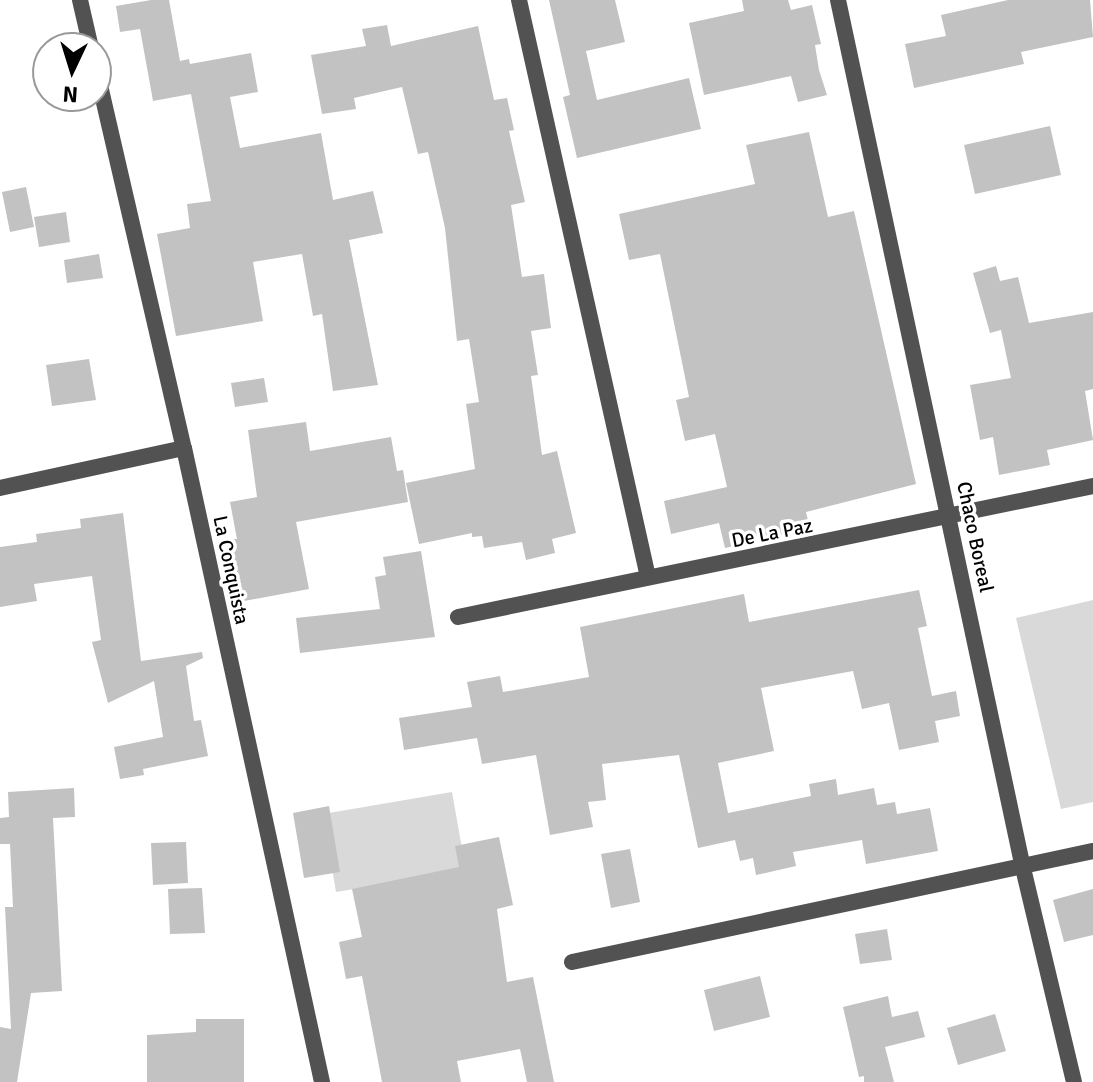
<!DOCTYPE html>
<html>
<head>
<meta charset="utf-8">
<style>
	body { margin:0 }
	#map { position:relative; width:1093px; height:1082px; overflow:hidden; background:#fff; font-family:Signika,sans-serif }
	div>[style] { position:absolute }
	.green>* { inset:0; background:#d9d9d9 }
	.building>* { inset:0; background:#c2c2c2 }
	.minor>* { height:16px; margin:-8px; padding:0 8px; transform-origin:8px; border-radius:8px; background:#525252 }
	span { translate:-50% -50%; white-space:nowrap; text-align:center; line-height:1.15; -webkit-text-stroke:7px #fff; paint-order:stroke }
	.street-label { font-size:20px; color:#000 }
	.north { position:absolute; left:32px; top:32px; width:80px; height:80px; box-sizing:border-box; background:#fff; border:2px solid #999; border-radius:50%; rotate:184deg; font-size:22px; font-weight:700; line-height:32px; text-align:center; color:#000 }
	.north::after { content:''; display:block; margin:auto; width:28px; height:36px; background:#000; clip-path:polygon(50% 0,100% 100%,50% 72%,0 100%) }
</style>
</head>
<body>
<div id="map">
	<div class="green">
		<i style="clip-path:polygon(1093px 600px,1093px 802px,1061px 809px,1016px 618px)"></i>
		<i style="clip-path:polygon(452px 792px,466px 871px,336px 892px,323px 814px)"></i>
	</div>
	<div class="building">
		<i style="clip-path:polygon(151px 0,169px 0,180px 61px,189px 59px,190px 64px,251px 53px,258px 92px,230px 97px,240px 148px,321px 133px,333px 200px,373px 191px,383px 233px,349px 240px,378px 385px,333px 391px,322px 314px,313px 316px,302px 254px,253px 262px,263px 321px,176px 336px,157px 234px,190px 228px,187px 204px,211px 201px,191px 94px,153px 101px,140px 29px,120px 32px,116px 6px)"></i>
		<i style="clip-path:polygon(549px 0,615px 0,625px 42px,586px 51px,597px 100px,689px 78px,701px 129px,577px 158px,563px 97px,570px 95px)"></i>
		<i style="clip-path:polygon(742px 0,788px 0,791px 10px,812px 5px,821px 44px,815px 45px,819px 70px,827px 95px,798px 102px,791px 76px,704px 95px,689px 23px,744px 11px)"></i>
		<i style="clip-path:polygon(1008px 0,1090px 0,1093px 37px,1021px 52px,1024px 64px,914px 88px,905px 44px,946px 36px,941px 15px)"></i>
		<i style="clip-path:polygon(387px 25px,391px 46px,478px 26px,494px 100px,507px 98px,514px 130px,509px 131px,525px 202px,511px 205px,522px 277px,544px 274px,551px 328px,531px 331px,538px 375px,531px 376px,542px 455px,557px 451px,576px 533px,552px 539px,555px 553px,526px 560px,522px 542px,484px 548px,482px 536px,472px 537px,472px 533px,419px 544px,406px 483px,475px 469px,466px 404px,479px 402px,469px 339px,457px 341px,445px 228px,428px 152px,418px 154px,402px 87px,354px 98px,356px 109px,322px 114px,311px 55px,366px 46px,362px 29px)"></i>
		<i style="clip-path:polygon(1050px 126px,1061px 175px,975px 194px,964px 145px)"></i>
		<i style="clip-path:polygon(809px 132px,828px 217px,854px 211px,916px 484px,806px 512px,810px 529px,725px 548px,719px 523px,671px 534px,664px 501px,727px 487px,715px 434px,685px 441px,676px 400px,689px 397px,660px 254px,629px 260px,619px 214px,755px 184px,746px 145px)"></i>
		<i style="clip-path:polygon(26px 187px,34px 227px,10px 232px,2px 192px)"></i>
		<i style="clip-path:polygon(66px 212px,70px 242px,39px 247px,34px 217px)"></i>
		<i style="clip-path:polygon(99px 254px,103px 278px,67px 283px,64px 260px)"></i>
		<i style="clip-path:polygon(996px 266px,1000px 281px,1018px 277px,1029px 323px,1093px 312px,1093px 389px,1085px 391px,1093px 440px,1047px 450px,1050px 465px,999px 475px,993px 437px,980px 440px,970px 385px,1011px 378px,1001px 330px,990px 333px,973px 273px)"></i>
		<i style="clip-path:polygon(89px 359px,96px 400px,52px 406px,46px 365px)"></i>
		<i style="clip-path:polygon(264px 378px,268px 402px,235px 407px,231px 383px)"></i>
		<i style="clip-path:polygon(306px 422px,310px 451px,391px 437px,397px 471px,403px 470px,408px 502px,296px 522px,309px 589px,239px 602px,228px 540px,237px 539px,230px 502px,257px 497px,248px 430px)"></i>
		<i style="clip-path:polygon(123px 513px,141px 661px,202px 652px,203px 658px,186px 666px,194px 721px,201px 720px,208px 756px,143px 769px,144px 775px,120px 779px,114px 747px,163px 737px,154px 681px,108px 703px,92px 642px,101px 640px,92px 576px,34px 584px,37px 601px,0 607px,0 547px,37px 542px,36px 534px,81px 528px,80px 519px)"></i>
		<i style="clip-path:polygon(421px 551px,435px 637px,300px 653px,296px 618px,380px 609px,375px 577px,386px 575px,383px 557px)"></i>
		<i style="clip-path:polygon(919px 590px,927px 626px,918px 628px,932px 696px,956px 691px,960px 716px,935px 721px,939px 742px,899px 750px,889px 703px,862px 709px,853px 671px,761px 688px,774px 751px,718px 763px,728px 813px,811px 796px,809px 784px,836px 779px,838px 795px,874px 788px,877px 805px,895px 802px,897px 814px,930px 808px,938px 851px,866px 864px,862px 840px,793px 852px,796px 866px,756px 875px,753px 858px,740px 861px,735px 840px,698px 848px,679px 755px,602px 764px,606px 800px,588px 802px,593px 827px,550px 835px,536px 755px,482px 764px,477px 738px,404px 750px,399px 718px,472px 707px,467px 682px,500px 676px,503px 692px,589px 677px,580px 627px,744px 594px,749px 622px)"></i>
		<i style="clip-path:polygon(74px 788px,75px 817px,53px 818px,62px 991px,31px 993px,17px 1082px,0 1082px,0 1027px,11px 1029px,5px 907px,13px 907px,10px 844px,0 844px,0 818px,9px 817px,8px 792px)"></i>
		<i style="clip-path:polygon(329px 806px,340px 872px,304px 878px,293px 813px)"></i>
		<i style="clip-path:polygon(499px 837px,513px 905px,497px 909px,507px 982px,533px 977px,554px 1082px,527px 1082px,520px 1049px,457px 1061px,461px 1082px,382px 1082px,362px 976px,346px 979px,339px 942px,362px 937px,352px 889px,459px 867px,455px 846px)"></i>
		<i style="clip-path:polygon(186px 842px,188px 883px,153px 885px,151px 843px)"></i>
		<i style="clip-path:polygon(630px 849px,640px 902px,611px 908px,601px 854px)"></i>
		<i style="clip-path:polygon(202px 888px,205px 933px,170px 934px,168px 889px)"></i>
		<i style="clip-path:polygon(1093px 889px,1093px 935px,1064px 942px,1053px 900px)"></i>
		<i style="clip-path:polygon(887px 929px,892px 960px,860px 964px,855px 934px)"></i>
		<i style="clip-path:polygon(760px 976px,770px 1017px,714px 1031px,704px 990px)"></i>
		<i style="clip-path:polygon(888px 996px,892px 1017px,918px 1011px,925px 1037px,885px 1047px,894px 1082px,864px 1082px,864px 1076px,859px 1077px,843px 1007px)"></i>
		<i style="clip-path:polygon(995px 1014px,1006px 1051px,958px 1065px,947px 1028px)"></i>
		<i style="clip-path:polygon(196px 1019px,244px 1019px,244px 1082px,147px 1082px,147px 1035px,196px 1032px)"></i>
	</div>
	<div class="minor">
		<i style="left:80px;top:0;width:49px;rotate:77.1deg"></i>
		<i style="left:519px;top:0;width:591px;rotate:77.4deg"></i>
		<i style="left:838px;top:0;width:887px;rotate:77.97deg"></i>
		<i style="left:1023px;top:868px;width:220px;rotate:76.6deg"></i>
		<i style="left:96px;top:68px;width:390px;rotate:77deg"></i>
		<i style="left:184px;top:448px;width:649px;rotate:77.72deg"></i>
		<i style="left:0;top:488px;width:188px;rotate:-12.3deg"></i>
		<i style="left:458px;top:617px;width:648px;rotate:-11.66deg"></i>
		<i style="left:572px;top:962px;width:533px;rotate:-12.03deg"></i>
	</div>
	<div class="street-label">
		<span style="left:772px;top:533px;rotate:-11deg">De La Paz</span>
		<span style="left:975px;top:537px;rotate:78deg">Chaco Boreal</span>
		<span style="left:231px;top:570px;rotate:78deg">La Conquista</span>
	</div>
	<div class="north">N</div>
</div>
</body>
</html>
